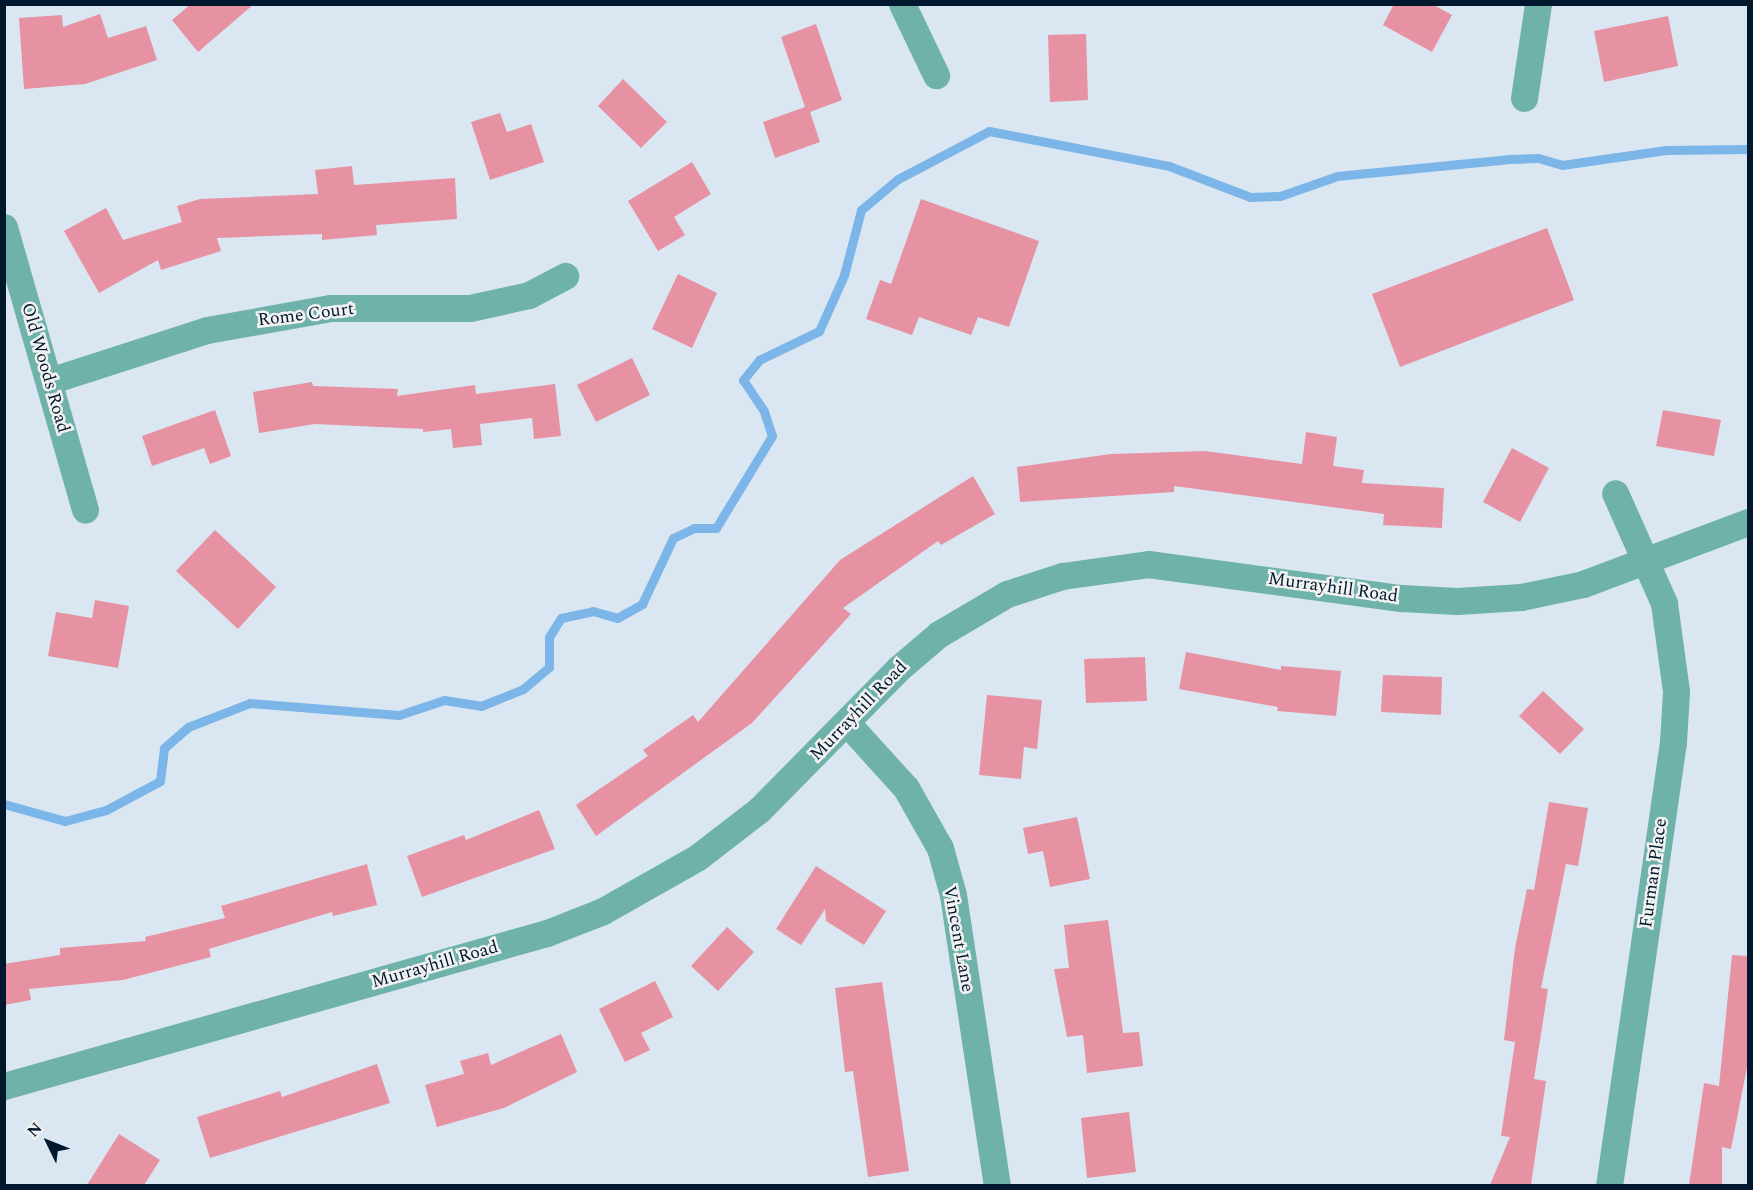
<!DOCTYPE html>
<html>
<head>
<meta charset="utf-8">
<style>
	body { margin:0 }
	#map { position:relative; width:1753px; height:1190px; overflow:hidden; background:#dae7f2; font-family:Spectral,serif }
	div>[style] { position:absolute }
	.stream>* { height:9px; margin:-4.5px; padding:0 4.5px; transform-origin:4.5px; border-radius:4.5px; background:#7cb5e7 }
	.building>* { inset:0; background:#e692a3 }
	.street>* { height:27px; margin:-13.5px; padding:0 13.5px; transform-origin:13.5px; border-radius:13.5px; background:#6fb2aa }
	span { translate:-50% -50%; white-space:nowrap; text-align:center; line-height:1.15; -webkit-text-stroke:5px #f2f2f2; paint-order:stroke }
	.street-label { font-size:18px; color:#00182d }
	.frame { position:absolute; inset:0; border:6px solid #00182d; pointer-events:none }
	.north { position:absolute; left:18px; top:1112px; width:60px; height:60px; -webkit-text-stroke:4px #f2f2f2; paint-order:stroke; rotate:313deg; font-size:16px; font-weight:700; line-height:24px; text-align:center; color:#00182d }
	.north::after { content:''; display:block; margin:auto; width:21px; height:27px; background:#00182d; clip-path:polygon(50% 0,100% 100%,50% 72%,0 100%) }
</style>
</head>
<body>
<div id="map">
	<div class="stream">
		<i style="left:4px;top:804px;width:63px;rotate:15.6deg"></i>
		<i style="left:65px;top:821px;width:42px;rotate:-15deg"></i>
		<i style="left:106px;top:810px;width:61px;rotate:-28.2deg"></i>
		<i style="left:160px;top:781px;width:33px;rotate:-83deg"></i>
		<i style="left:164px;top:748px;width:32px;rotate:-41deg"></i>
		<i style="left:188px;top:727px;width:66px;rotate:-21.2deg"></i>
		<i style="left:250px;top:703px;width:149px;rotate:4.6deg"></i>
		<i style="left:399px;top:715px;width:47px;rotate:-18.4deg"></i>
		<i style="left:444px;top:700px;width:37px;rotate:9deg"></i>
		<i style="left:481px;top:706px;width:45px;rotate:-22deg"></i>
		<i style="left:523px;top:689px;width:34px;rotate:-40deg"></i>
		<i style="left:549px;top:667px;width:30px;rotate:-90deg"></i>
		<i style="left:549px;top:637px;width:22px;rotate:-58deg"></i>
		<i style="left:561px;top:618px;width:33px;rotate:-12deg"></i>
		<i style="left:593px;top:611px;width:25px;rotate:16deg"></i>
		<i style="left:617px;top:618px;width:29px;rotate:-29deg"></i>
		<i style="left:642px;top:604px;width:73px;rotate:-64.8deg"></i>
		<i style="left:673px;top:538px;width:23px;rotate:-25deg"></i>
		<i style="left:694px;top:528px;width:22px"></i>
		<i style="left:716px;top:528px;width:108px;rotate:-58.7deg"></i>
		<i style="left:772px;top:436px;width:26px;rotate:-108deg"></i>
		<i style="left:764px;top:411px;width:37px;rotate:-124deg"></i>
		<i style="left:743px;top:380px;width:26px;rotate:-51deg"></i>
		<i style="left:759px;top:360px;width:67px;rotate:-25.8deg"></i>
		<i style="left:819px;top:331px;width:61px;rotate:-65.9deg"></i>
		<i style="left:844px;top:275px;width:67px;rotate:-75.3deg"></i>
		<i style="left:861px;top:210px;width:48px;rotate:-40deg"></i>
		<i style="left:898px;top:179px;width:103px;rotate:-27.8deg"></i>
		<i style="left:989px;top:131px;width:183px;rotate:11deg"></i>
		<i style="left:1169px;top:166px;width:87px;rotate:20.9deg"></i>
		<i style="left:1250px;top:197px;width:30px;rotate:-2deg"></i>
		<i style="left:1280px;top:196px;width:60px;rotate:-19.3deg"></i>
		<i style="left:1337px;top:176px;width:174px;rotate:-5.6deg"></i>
		<i style="left:1510px;top:159px;width:28px;rotate:-2deg"></i>
		<i style="left:1538px;top:158px;width:25px;rotate:16deg"></i>
		<i style="left:1562px;top:165px;width:105px;rotate:-8.2deg"></i>
		<i style="left:1666px;top:150px;width:82px;rotate:-0.7deg"></i>
	</div>
	<div class="building">
		<i style="clip-path:polygon(191px 4px,254px 4px,198px 52px,172px 20px)"></i>
		<i style="clip-path:polygon(1394px 4px,1432px 4px,1452px 15px,1432px 52px,1383px 25px)"></i>
		<i style="clip-path:polygon(100px 14px,108px 38px,146px 26px,157px 60px,85px 84px,24px 89px,19px 18px,62px 15px,63px 27px)"></i>
		<i style="clip-path:polygon(1668px 16px,1678px 66px,1604px 82px,1594px 31px)"></i>
		<i style="clip-path:polygon(816px 24px,842px 100px,810px 112px,820px 142px,775px 158px,763px 122px,805px 107px,781px 37px)"></i>
		<i style="clip-path:polygon(1086px 34px,1088px 100px,1050px 102px,1048px 35px)"></i>
		<i style="clip-path:polygon(623px 79px,667px 122px,641px 148px,598px 106px)"></i>
		<i style="clip-path:polygon(500px 113px,507px 132px,531px 124px,544px 162px,490px 180px,471px 122px)"></i>
		<i style="clip-path:polygon(692px 162px,711px 194px,674px 217px,685px 235px,658px 251px,628px 201px)"></i>
		<i style="clip-path:polygon(352px 166px,354px 185px,455px 178px,457px 219px,376px 225px,377px 235px,322px 240px,322px 234px,217px 238px,221px 251px,161px 270px,158px 260px,99px 293px,64px 231px,106px 208px,123px 240px,182px 222px,177px 206px,200px 199px,318px 194px,315px 170px)"></i>
		<i style="clip-path:polygon(921px 199px,1039px 241px,1009px 327px,978px 317px,971px 335px,919px 317px,912px 335px,866px 319px,880px 280px,891px 284px)"></i>
		<i style="clip-path:polygon(1547px 228px,1574px 300px,1400px 367px,1372px 294px)"></i>
		<i style="clip-path:polygon(678px 274px,717px 293px,692px 348px,652px 329px)"></i>
		<i style="clip-path:polygon(632px 358px,650px 395px,596px 422px,577px 385px)"></i>
		<i style="clip-path:polygon(312px 382px,313px 386px,398px 389px,397px 396px,475px 385px,476px 394px,555px 384px,561px 436px,534px 439px,532px 418px,480px 424px,482px 445px,453px 448px,451px 429px,423px 432px,423px 429px,315px 424px,259px 433px,253px 392px)"></i>
		<i style="clip-path:polygon(215px 410px,231px 456px,210px 464px,204px 448px,152px 466px,142px 436px)"></i>
		<i style="clip-path:polygon(1663px 410px,1721px 420px,1714px 456px,1656px 446px)"></i>
		<i style="clip-path:polygon(1306px 432px,1337px 437px,1333px 466px,1364px 470px,1362px 483px,1444px 488px,1442px 528px,1383px 525px,1384px 514px,1174px 486px,1174px 492px,1020px 502px,1017px 467px,1111px 454px,1205px 451px,1302px 464px)"></i>
		<i style="clip-path:polygon(1512px 448px,1549px 468px,1520px 522px,1483px 502px)"></i>
		<i style="clip-path:polygon(973px 476px,995px 514px,941px 545px,938px 541px,843px 608px,851px 614px,752px 723px,596px 836px,576px 805px,648px 756px,643px 750px,693px 715px,698px 722px,840px 560px)"></i>
		<i style="clip-path:polygon(215px 530px,276px 587px,238px 629px,176px 571px)"></i>
		<i style="clip-path:polygon(95px 600px,129px 606px,118px 668px,48px 656px,56px 612px,92px 618px)"></i>
		<i style="clip-path:polygon(1186px 652px,1281px 670px,1281px 666px,1341px 671px,1336px 716px,1277px 711px,1278px 707px,1179px 689px)"></i>
		<i style="clip-path:polygon(1145px 657px,1147px 701px,1086px 703px,1084px 659px)"></i>
		<i style="clip-path:polygon(1383px 675px,1442px 677px,1441px 715px,1381px 712px)"></i>
		<i style="clip-path:polygon(1543px 691px,1584px 729px,1560px 754px,1519px 716px)"></i>
		<i style="clip-path:polygon(987px 695px,1042px 700px,1037px 749px,1024px 747px,1021px 779px,979px 775px)"></i>
		<i style="clip-path:polygon(1549px 802px,1588px 808px,1578px 866px,1566px 864px,1541px 988px,1548px 989px,1534px 1079px,1546px 1081px,1531px 1185px,1490px 1185px,1510px 1137px,1501px 1136px,1515px 1042px,1504px 1040px,1515px 948px,1527px 889px,1534px 890px)"></i>
		<i style="clip-path:polygon(539px 810px,555px 849px,422px 897px,407px 856px,464px 835px,466px 840px)"></i>
		<i style="clip-path:polygon(1077px 817px,1090px 879px,1050px 887px,1043px 851px,1028px 854px,1023px 828px)"></i>
		<i style="clip-path:polygon(367px 864px,377px 905px,333px 916px,332px 912px,209px 949px,211px 957px,123px 980px,29px 989px,31px 1000px,4px 1005px,4px 964px,60px 955px,60px 948px,146px 941px,145px 937px,225px 918px,221px 906px)"></i>
		<i style="clip-path:polygon(816px 866px,886px 911px,864px 945px,826px 921px,825px 909px,801px 945px,776px 929px)"></i>
		<i style="clip-path:polygon(1108px 920px,1123px 1033px,1139px 1032px,1143px 1066px,1087px 1073px,1083px 1035px,1067px 1037px,1054px 969px,1069px 968px,1064px 925px)"></i>
		<i style="clip-path:polygon(727px 927px,754px 952px,718px 991px,691px 966px)"></i>
		<i style="clip-path:polygon(1732px 955px,1749px 956px,1749px 1057px,1731px 1149px,1722px 1147px,1722px 1185px,1689px 1185px,1704px 1083px,1719px 1086px)"></i>
		<i style="clip-path:polygon(655px 981px,673px 1017px,641px 1033px,650px 1050px,625px 1062px,599px 1009px)"></i>
		<i style="clip-path:polygon(882px 982px,909px 1171px,868px 1177px,853px 1071px,845px 1072px,835px 988px)"></i>
		<i style="clip-path:polygon(561px 1034px,577px 1072px,504px 1108px,437px 1127px,425px 1085px,464px 1074px,460px 1061px,488px 1053px,491px 1065px)"></i>
		<i style="clip-path:polygon(377px 1064px,390px 1103px,210px 1158px,197px 1117px,280px 1091px,282px 1097px)"></i>
		<i style="clip-path:polygon(1129px 1112px,1136px 1172px,1087px 1178px,1081px 1118px)"></i>
		<i style="clip-path:polygon(119px 1134px,160px 1160px,144px 1185px,87px 1185px)"></i>
	</div>
	<div class="street">
		<i style="left:902px;top:4px;width:79px;rotate:64.4deg"></i>
		<i style="left:1524px;top:98px;width:95px;rotate:-81.5deg"></i>
		<i style="left:4px;top:227px;width:294px;rotate:74deg"></i>
		<i style="left:49px;top:381px;width:166px;rotate:-17.9deg"></i>
		<i style="left:207px;top:330px;width:126px;rotate:-10.1deg"></i>
		<i style="left:331px;top:308px;width:139px"></i>
		<i style="left:470px;top:308px;width:60px;rotate:-12.4deg"></i>
		<i style="left:529px;top:295px;width:41px;rotate:-27.8deg"></i>
		<i style="left:847px;top:723px;width:88px;rotate:47.8deg"></i>
		<i style="left:906px;top:788px;width:69px;rotate:60.5deg"></i>
		<i style="left:940px;top:848px;width:49px;rotate:74.5deg"></i>
		<i style="left:953px;top:895px;width:294px;rotate:81.4deg"></i>
		<i style="left:4px;top:1086px;width:564px;rotate:-15.74deg"></i>
		<i style="left:547px;top:933px;width:60px;rotate:-21.4deg"></i>
		<i style="left:603px;top:911px;width:109px;rotate:-29.6deg"></i>
		<i style="left:698px;top:857px;width:77px;rotate:-37.6deg"></i>
		<i style="left:759px;top:810px;width:199px;rotate:-45.4deg"></i>
		<i style="left:899px;top:668px;width:52px;rotate:-40.4deg"></i>
		<i style="left:939px;top:634px;width:79px;rotate:-30.5deg"></i>
		<i style="left:1007px;top:594px;width:58px;rotate:-18.1deg"></i>
		<i style="left:1062px;top:576px;width:87px;rotate:-7.9deg"></i>
		<i style="left:1148px;top:564px;width:255px;rotate:7.7deg"></i>
		<i style="left:1401px;top:598px;width:56px;rotate:3.1deg"></i>
		<i style="left:1457px;top:601px;width:64px;rotate:-3.6deg"></i>
		<i style="left:1521px;top:597px;width:63px;rotate:-11.8deg"></i>
		<i style="left:1583px;top:584px;width:176px;rotate:-20.6deg"></i>
		<i style="left:1609px;top:1186px;width:449px;rotate:-81.8deg"></i>
		<i style="left:1673px;top:742px;width:51px;rotate:-86.6deg"></i>
		<i style="left:1676px;top:691px;width:89px;rotate:-97.8deg"></i>
		<i style="left:1664px;top:603px;width:120px;rotate:-114deg"></i>
	</div>
	<div class="street-label">
		<span style="left:306px;top:315px;rotate:-7deg">Rome Court</span>
		<span style="left:45px;top:368px;rotate:74deg">Old Woods Road</span>
		<span style="left:1333px;top:588px;rotate:8deg">Murrayhill Road</span>
		<span style="left:859px;top:711px;rotate:-46deg">Murrayhill Road</span>
		<span style="left:1654px;top:873px;rotate:-82deg">Furman Place</span>
		<span style="left:958px;top:939px;rotate:80deg">Vincent Lane</span>
		<span style="left:435px;top:965px;rotate:-16deg">Murrayhill Road</span>
	</div>
	<div class="frame"></div>
	<div class="north">N</div>
</div>
</body>
</html>
